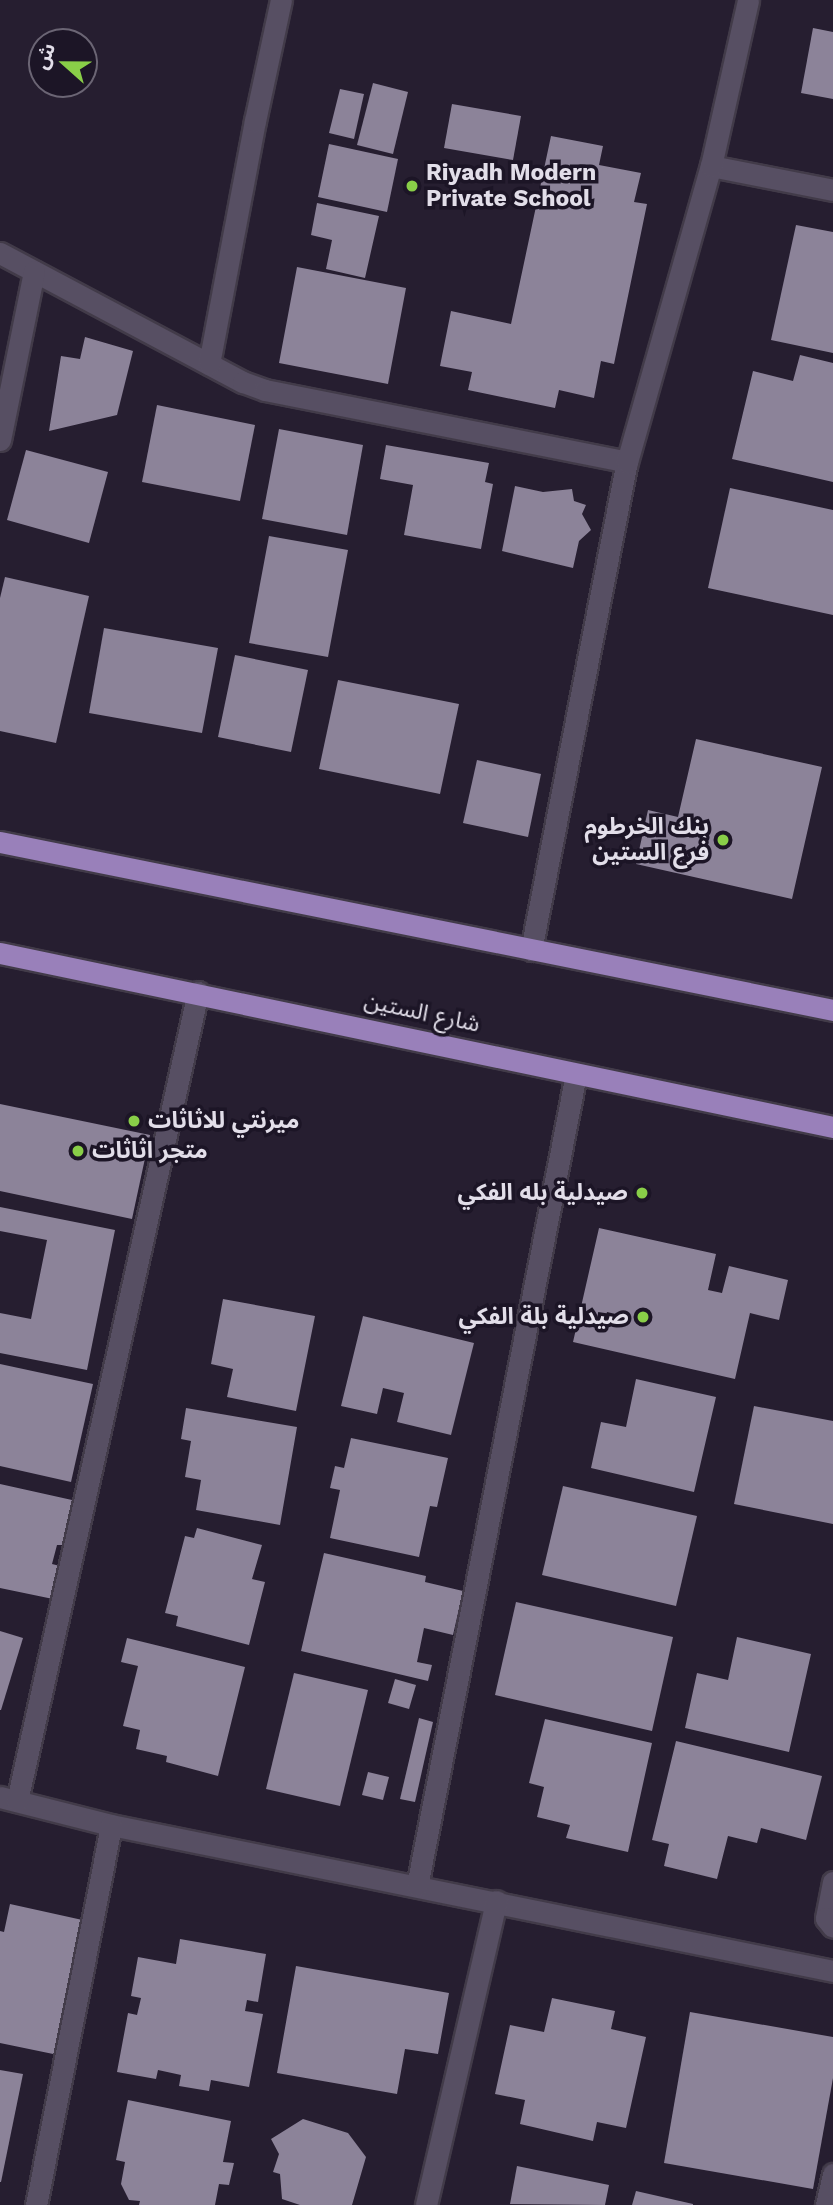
<!DOCTYPE html>
<html>
<head>
<meta charset="utf-8">
<style>
	body { margin:0 }
	#map { position:relative; width:833px; height:2205px; overflow:hidden; background:#261e30; font-family:"Work Sans","Noto Sans Arabic",sans-serif }
	div>[style] { position:absolute }
	.building>* { inset:0; background:#8c8399 }
	.roads { filter:drop-shadow(2px 0 #423b49) drop-shadow(-2px 0 #423b49) drop-shadow(0 2px #423b49) drop-shadow(0 -2px #423b49) }
	.minor>* { height:21px; margin:-10.5px; padding:0 10.5px; transform-origin:10.5px; border-radius:10.5px; background:#574f63 }
	.major>* { height:21px; margin:-10.5px; padding:0 10.5px; transform-origin:10.5px; border-radius:10.5px; background:#9980ba }
	.dots>* { width:19px; height:19px; translate:-50% -50%; box-sizing:border-box; border:4px solid #1c1526; border-radius:50% }
	span { translate:-50% -50%; white-space:nowrap; text-align:center; line-height:1.15; -webkit-text-stroke:7px #1c1526; paint-order:stroke }
	.poi-label { font-size:23px; color:#e2dee9; font-weight:700 }
	.left { translate:0 -50%; text-align:left }
	.right { translate:-100% -50%; text-align:right }
	.street-label { font-size:23px; color:#e2dee9 }
	.north { position:absolute; left:28px; top:28px; width:70px; height:70px; box-sizing:border-box; background:#1c1526; border:2px solid #6b6574; border-radius:50%; rotate:291deg; font-size:19px; font-weight:700; line-height:28px; text-align:center; color:#e2dee9 }
	.north::after { content:''; display:block; margin:auto; width:24px; height:32px; background:#89ce48; clip-path:polygon(50% 0,100% 100%,50% 72%,0 100%) }
</style>
</head>
<body>
<div id="map">
	<div class="building">
		<i style="clip-path:polygon(813px 28px,833px 32px,833px 99px,801px 93px)"></i>
		<i style="clip-path:polygon(373px 83px,408px 92px,393px 154px,357px 145px)"></i>
		<i style="clip-path:polygon(340px 89px,364px 94px,354px 139px,329px 133px)"></i>
		<i style="clip-path:polygon(452px 104px,521px 116px,513px 160px,444px 148px)"></i>
		<i style="clip-path:polygon(551px 136px,603px 146px,599px 165px,641px 173px,634px 202px,647px 204px,614px 364px,601px 361px,594px 398px,559px 390px,555px 408px,468px 390px,472px 372px,440px 366px,451px 311px,511px 324px)"></i>
		<i style="clip-path:polygon(329px 144px,398px 159px,387px 212px,318px 197px)"></i>
		<i style="clip-path:polygon(317px 203px,379px 216px,365px 278px,326px 269px,332px 240px,311px 235px)"></i>
		<i style="clip-path:polygon(796px 225px,833px 232px,833px 353px,771px 340px)"></i>
		<i style="clip-path:polygon(297px 267px,406px 288px,388px 384px,279px 363px)"></i>
		<i style="clip-path:polygon(85px 337px,133px 351px,117px 415px,49px 431px,61px 356px,80px 359px)"></i>
		<i style="clip-path:polygon(800px 355px,833px 363px,833px 482px,732px 459px,753px 371px,793px 381px)"></i>
		<i style="clip-path:polygon(157px 405px,255px 425px,240px 501px,142px 482px)"></i>
		<i style="clip-path:polygon(279px 429px,363px 445px,347px 535px,262px 519px)"></i>
		<i style="clip-path:polygon(386px 445px,489px 463px,485px 482px,493px 484px,481px 549px,404px 535px,413px 485px,380px 479px)"></i>
		<i style="clip-path:polygon(26px 450px,108px 472px,89px 543px,7px 520px)"></i>
		<i style="clip-path:polygon(515px 486px,543px 492px,572px 489px,574px 501px,586px 505px,582px 514px,591px 530px,579px 541px,573px 568px,502px 551px)"></i>
		<i style="clip-path:polygon(730px 488px,833px 510px,833px 615px,708px 588px)"></i>
		<i style="clip-path:polygon(269px 536px,348px 550px,328px 657px,249px 643px)"></i>
		<i style="clip-path:polygon(5px 577px,89px 596px,56px 743px,0 731px,0 598px)"></i>
		<i style="clip-path:polygon(104px 628px,218px 648px,202px 733px,89px 713px)"></i>
		<i style="clip-path:polygon(235px 655px,308px 670px,291px 752px,218px 737px)"></i>
		<i style="clip-path:polygon(338px 680px,459px 704px,440px 794px,319px 769px)"></i>
		<i style="clip-path:polygon(696px 739px,822px 767px,792px 899px,636px 864px,648px 810px,678px 817px)"></i>
		<i style="clip-path:polygon(477px 760px,541px 774px,528px 837px,463px 823px)"></i>
		<i style="clip-path:polygon(0 1104px,150px 1135px,132px 1219px,0 1191px)"></i>
		<i style="clip-path:polygon(0 1207px,115px 1230px,87px 1370px,0 1353px,0 1313px,31px 1319px,47px 1240px,0 1231px)"></i>
		<i style="clip-path:polygon(599px 1228px,716px 1254px,708px 1290px,722px 1293px,729px 1266px,788px 1280px,779px 1320px,750px 1313px,735px 1379px,573px 1342px)"></i>
		<i style="clip-path:polygon(223px 1299px,315px 1316px,296px 1411px,227px 1397px,233px 1369px,211px 1364px)"></i>
		<i style="clip-path:polygon(363px 1316px,474px 1343px,451px 1435px,397px 1422px,404px 1393px,383px 1388px,377px 1414px,341px 1406px)"></i>
		<i style="clip-path:polygon(0 1364px,93px 1384px,71px 1482px,0 1466px)"></i>
		<i style="clip-path:polygon(636px 1379px,716px 1397px,694px 1492px,591px 1468px,601px 1422px,626px 1427px)"></i>
		<i style="clip-path:polygon(754px 1406px,833px 1421px,833px 1524px,734px 1504px)"></i>
		<i style="clip-path:polygon(186px 1408px,297px 1427px,280px 1525px,196px 1510px,201px 1480px,185px 1477px,191px 1441px,181px 1439px)"></i>
		<i style="clip-path:polygon(351px 1438px,448px 1458px,437px 1507px,430px 1506px,419px 1557px,330px 1538px,340px 1490px,330px 1488px,335px 1466px,344px 1468px)"></i>
		<i style="clip-path:polygon(0 1484px,72px 1500px,63px 1545px,57px 1545px,52px 1564px,60px 1566px,53px 1599px,0 1588px)"></i>
		<i style="clip-path:polygon(563px 1486px,697px 1516px,676px 1606px,542px 1575px)"></i>
		<i style="clip-path:polygon(197px 1528px,262px 1545px,252px 1579px,265px 1582px,249px 1645px,176px 1626px,178px 1616px,165px 1613px,185px 1536px,194px 1538px)"></i>
		<i style="clip-path:polygon(324px 1553px,426px 1576px,425px 1582px,463px 1591px,453px 1635px,424px 1628px,417px 1662px,432px 1665px,428px 1681px,301px 1651px)"></i>
		<i style="clip-path:polygon(516px 1602px,673px 1637px,652px 1731px,495px 1695px)"></i>
		<i style="clip-path:polygon(0 1631px,23px 1638px,1px 1710px,0 1710px)"></i>
		<i style="clip-path:polygon(737px 1637px,811px 1654px,789px 1752px,685px 1728px,697px 1673px,728px 1680px)"></i>
		<i style="clip-path:polygon(127px 1638px,245px 1667px,218px 1776px,166px 1762px,167px 1756px,136px 1749px,140px 1730px,123px 1726px,138px 1666px,121px 1662px)"></i>
		<i style="clip-path:polygon(294px 1673px,368px 1690px,340px 1806px,266px 1789px)"></i>
		<i style="clip-path:polygon(395px 1679px,416px 1685px,409px 1709px,388px 1703px)"></i>
		<i style="clip-path:polygon(419px 1718px,433px 1722px,415px 1802px,400px 1799px)"></i>
		<i style="clip-path:polygon(545px 1719px,652px 1743px,628px 1852px,566px 1838px,570px 1825px,537px 1817px,544px 1787px,529px 1783px)"></i>
		<i style="clip-path:polygon(676px 1741px,822px 1776px,806px 1840px,761px 1828px,757px 1843px,728px 1836px,717px 1879px,664px 1866px,669px 1844px,652px 1840px)"></i>
		<i style="clip-path:polygon(368px 1772px,389px 1777px,383px 1800px,362px 1795px)"></i>
		<i style="clip-path:polygon(10px 1904px,87px 1921px,58px 2055px,0 2043px,0 1931px,4px 1932px)"></i>
		<i style="clip-path:polygon(180px 1939px,266px 1954px,258px 2002px,247px 2000px,245px 2011px,263px 2014px,249px 2087px,211px 2080px,209px 2091px,179px 2086px,181px 2075px,158px 2070px,156px 2079px,117px 2072px,128px 2013px,137px 2015px,141px 1998px,131px 1996px,138px 1957px,176px 1964px)"></i>
		<i style="clip-path:polygon(296px 1966px,449px 1993px,438px 2054px,405px 2049px,397px 2094px,277px 2073px)"></i>
		<i style="clip-path:polygon(552px 1998px,615px 2011px,611px 2029px,646px 2037px,626px 2128px,597px 2122px,593px 2141px,520px 2124px,525px 2100px,495px 2094px,510px 2025px,544px 2032px)"></i>
		<i style="clip-path:polygon(690px 2012px,833px 2037px,833px 2078px,813px 2189px,664px 2163px)"></i>
		<i style="clip-path:polygon(0 2070px,23px 2074px,1px 2182px,0 2182px)"></i>
		<i style="clip-path:polygon(128px 2100px,231px 2121px,223px 2162px,234px 2163px,229px 2185px,219px 2184px,215px 2205px,139px 2205px,140px 2201px,129px 2200px,121px 2184px,125px 2162px,116px 2160px)"></i>
		<i style="clip-path:polygon(303px 2119px,348px 2133px,366px 2157px,352px 2205px,300px 2205px,282px 2199px,280px 2174px,273px 2172px,279px 2154px,271px 2139px)"></i>
		<i style="clip-path:polygon(517px 2166px,609px 2185px,605px 2205px,510px 2204px)"></i>
		<i style="clip-path:polygon(636px 2191px,693px 2204px,693px 2205px,632px 2205px)"></i>
	</div>
	<div class="roads">
		<div class="minor">
			<i style="left:711px;top:166px;width:124px;rotate:11.1deg"></i>
			<i style="left:0;top:253px;width:275px;rotate:28deg"></i>
			<i style="left:243px;top:382px;width:23px;rotate:20deg"></i>
			<i style="left:265px;top:390px;width:369px;rotate:11.2deg"></i>
			<i style="left:209px;top:364px;width:247px;rotate:-79.3deg"></i>
			<i style="left:255px;top:121px;width:124px;rotate:-77.9deg"></i>
			<i style="left:0;top:440px;width:172px;rotate:-78.6deg"></i>
			<i style="left:531px;top:950px;width:497px;rotate:-78.9deg"></i>
			<i style="left:627px;top:462px;width:308px;rotate:-74.2deg"></i>
			<i style="left:711px;top:166px;width:170px;rotate:-77.4deg"></i>
			<i style="left:0;top:1797px;width:114px;rotate:14.2deg"></i>
			<i style="left:111px;top:1825px;width:737px;rotate:11.43deg"></i>
			<i style="left:17px;top:1801px;width:829px;rotate:-77.39deg"></i>
			<i style="left:833px;top:1882px;width:37px;rotate:101deg"></i>
			<i style="left:826px;top:1918px;width:11px;rotate:52deg"></i>
			<i style="left:417px;top:1886px;width:827px;rotate:-78.92deg"></i>
			<i style="left:36px;top:2205px;width:387px;rotate:-78.8deg"></i>
			<i style="left:426px;top:2205px;width:312px;rotate:-77deg"></i>
			<i style="left:826px;top:2205px;width:32px;rotate:-77deg"></i>
		</div>
		<div class="major">
			<i style="left:0;top:842px;width:850px;rotate:11.4deg"></i>
			<i style="left:0;top:953px;width:851px;rotate:11.8deg"></i>
		</div>
	</div>
	<div class="dots">
		<i style="left:412px;top:186px;background:#89ce48"></i>
		<i style="left:723px;top:840px;background:#89ce48"></i>
		<i style="left:134px;top:1121px;background:#89ce48"></i>
		<i style="left:78px;top:1151px;background:#89ce48"></i>
		<i style="left:642px;top:1193px;background:#89ce48"></i>
		<i style="left:643px;top:1317px;background:#89ce48"></i>
	</div>
	<div class="poi-label">
		<span class="left" style="left:426px;top:186px">Riyadh Modern<br>Private School</span>
		<span class="right" style="left:709px;top:840px">بنك الخرطوم<br>فرع الستين</span>
		<span class="left" style="left:148px;top:1121px">ميرنتي للاثاثات</span>
		<span class="left" style="left:92px;top:1151px">متجر اثاثات</span>
		<span class="right" style="left:628px;top:1193px">صيدلية بله الفكي</span>
		<span class="right" style="left:629px;top:1317px">صيدلية بلة الفكي</span>
	</div>
	<div class="street-label">
		<span style="left:422px;top:1013px;rotate:12deg">شارع الستين</span>
	</div>
	<div class="north">ش</div>
</div>
</body>
</html>
